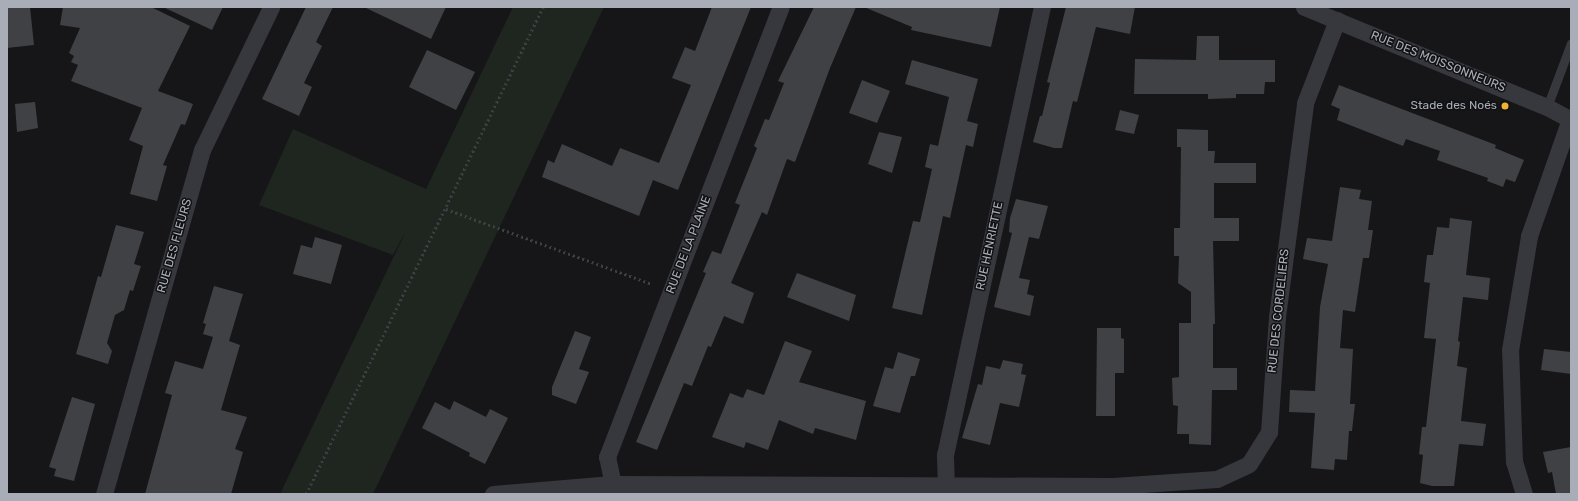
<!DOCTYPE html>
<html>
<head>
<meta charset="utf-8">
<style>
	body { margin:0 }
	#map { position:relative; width:1578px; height:501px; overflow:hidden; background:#161618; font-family:Rubik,sans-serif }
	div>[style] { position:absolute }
	.green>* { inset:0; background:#1e261f }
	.building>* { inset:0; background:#404145 }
	.path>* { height:2.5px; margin-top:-1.25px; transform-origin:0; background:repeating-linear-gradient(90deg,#3d3f44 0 2px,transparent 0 5px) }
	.service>* { height:9px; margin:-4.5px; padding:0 4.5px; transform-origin:4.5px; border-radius:4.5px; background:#37383d }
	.minor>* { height:17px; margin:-8.5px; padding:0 8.5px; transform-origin:8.5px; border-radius:8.5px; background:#37383d }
	.dots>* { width:11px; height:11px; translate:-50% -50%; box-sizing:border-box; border:2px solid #111113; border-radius:50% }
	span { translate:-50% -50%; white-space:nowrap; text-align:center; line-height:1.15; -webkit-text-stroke:3px #111113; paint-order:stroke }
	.street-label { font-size:12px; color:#a8adb8 }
	.poi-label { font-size:12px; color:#a8adb8 }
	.right { translate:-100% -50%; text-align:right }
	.frame { position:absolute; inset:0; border:8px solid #a8adb8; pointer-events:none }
</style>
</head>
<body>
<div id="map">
	<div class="green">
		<i style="clip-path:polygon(513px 7px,604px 7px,373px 494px,280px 494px,407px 229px,393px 255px,259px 205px,293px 129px,426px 189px)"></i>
	</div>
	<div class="building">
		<i style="clip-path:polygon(7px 7px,30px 7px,34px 45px,7px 48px)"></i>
		<i style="clip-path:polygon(63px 7px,151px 7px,190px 26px,158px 91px,193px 104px,185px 125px,181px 124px,163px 165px,167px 166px,157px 201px,130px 194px,143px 146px,129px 140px,142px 108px,71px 81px,78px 65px,71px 62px,74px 56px,69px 53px,80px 28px,60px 25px)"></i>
		<i style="clip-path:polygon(163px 7px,223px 7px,212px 30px)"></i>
		<i style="clip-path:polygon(306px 7px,333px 7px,316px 42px,322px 46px,304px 83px,312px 87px,299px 116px,262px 99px)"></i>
		<i style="clip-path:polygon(364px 7px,446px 7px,431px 39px)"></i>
		<i style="clip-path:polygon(712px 7px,751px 7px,678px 190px,653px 180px,639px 216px,542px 177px,548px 160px,554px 163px,562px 144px,612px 166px,620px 148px,659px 163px,691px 85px,672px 78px,685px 47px,695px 51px)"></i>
		<i style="clip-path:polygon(814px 7px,856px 7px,830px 68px,795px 162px,787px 159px,767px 215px,762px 212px,731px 283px,754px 293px,743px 324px,724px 316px,711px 347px,708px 346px,692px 386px,684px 383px,657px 450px,636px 442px,706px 273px,703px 272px,712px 251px,721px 254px,740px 205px,735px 203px,757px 148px,754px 146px,765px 119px,769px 120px,784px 83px,778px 81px)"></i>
		<i style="clip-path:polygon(864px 7px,1000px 7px,991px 47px,911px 30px,912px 27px)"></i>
		<i style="clip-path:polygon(1066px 7px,1135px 7px,1130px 34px,1096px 27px,1077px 102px,1073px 101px,1062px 148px,1054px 148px,1033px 142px,1040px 116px,1042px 116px,1050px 83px,1047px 82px)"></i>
		<i style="clip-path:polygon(1197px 36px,1219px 36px,1219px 60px,1275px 60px,1275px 82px,1265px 82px,1264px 94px,1236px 94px,1236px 98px,1208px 99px,1208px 94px,1134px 94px,1135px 59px,1196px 60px)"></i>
		<i style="clip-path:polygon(427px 50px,475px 72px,456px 110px,409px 87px)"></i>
		<i style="clip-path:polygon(912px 60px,978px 79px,967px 121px,978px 124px,973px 147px,966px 145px,950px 218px,943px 216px,922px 315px,892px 308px,913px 221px,920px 222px,932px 169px,925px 167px,930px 144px,938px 146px,949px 97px,905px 84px)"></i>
		<i style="clip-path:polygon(862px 80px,890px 91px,877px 123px,849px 113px)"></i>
		<i style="clip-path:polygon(1339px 85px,1496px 145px,1495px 148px,1524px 160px,1515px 182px,1506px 179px,1503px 187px,1487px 181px,1488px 178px,1437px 160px,1440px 151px,1406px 139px,1403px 146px,1337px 120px,1340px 109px,1331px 105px)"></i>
		<i style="clip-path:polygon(35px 102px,38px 128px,17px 132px,15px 104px)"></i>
		<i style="clip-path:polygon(1120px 110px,1139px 115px,1134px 134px,1115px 130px)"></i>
		<i style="clip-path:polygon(1177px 129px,1208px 130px,1208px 151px,1215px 151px,1214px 163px,1256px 163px,1256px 183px,1214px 183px,1214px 218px,1239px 218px,1239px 241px,1213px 241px,1215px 324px,1213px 324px,1213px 368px,1237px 368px,1237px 390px,1212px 390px,1211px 445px,1189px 444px,1189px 434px,1177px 434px,1178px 406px,1173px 405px,1172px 378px,1179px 377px,1179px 323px,1191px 323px,1191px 292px,1178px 283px,1179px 256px,1174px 256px,1174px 228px,1180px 228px,1181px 147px,1177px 147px)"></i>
		<i style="clip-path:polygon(879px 132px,902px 137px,892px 173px,868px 164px)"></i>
		<i style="clip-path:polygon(1340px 187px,1361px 190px,1359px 199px,1372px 201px,1368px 230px,1373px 230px,1369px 258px,1363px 258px,1355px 312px,1343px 310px,1340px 348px,1353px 349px,1350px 404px,1355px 404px,1352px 431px,1349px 431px,1347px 460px,1335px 459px,1334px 470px,1311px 468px,1315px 413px,1289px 412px,1290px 390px,1315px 391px,1320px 307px,1328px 264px,1303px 259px,1307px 238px,1332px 241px)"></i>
		<i style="clip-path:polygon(1016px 199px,1048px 206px,1039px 239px,1029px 237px,1019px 278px,1030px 280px,1027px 294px,1034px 296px,1030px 316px,994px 307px,1012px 233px,1009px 232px,1010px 218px)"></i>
		<i style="clip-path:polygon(1450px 218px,1472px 221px,1466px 275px,1490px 278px,1488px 300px,1463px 297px,1458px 341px,1460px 342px,1457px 366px,1467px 368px,1461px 421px,1486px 424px,1483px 446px,1459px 444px,1454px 486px,1432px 486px,1420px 483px,1423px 455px,1419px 454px,1422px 427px,1426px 427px,1436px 339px,1424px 338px,1430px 283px,1424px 282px,1427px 255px,1433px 255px,1437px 227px,1449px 228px)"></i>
		<i style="clip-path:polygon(116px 225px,144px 232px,134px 264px,141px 266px,133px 291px,130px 290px,124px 310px,115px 315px,107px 343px,112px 351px,108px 364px,76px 354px,98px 276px,101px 277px)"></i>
		<i style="clip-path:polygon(315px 237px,342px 245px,331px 284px,293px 274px,301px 245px,312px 248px)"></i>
		<i style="clip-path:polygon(797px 273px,856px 295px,849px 321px,787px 297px)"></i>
		<i style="clip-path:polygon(214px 286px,243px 294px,229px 341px,240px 345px,221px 410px,247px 417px,235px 449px,243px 452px,231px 494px,145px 494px,172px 395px,165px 393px,175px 361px,203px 369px,213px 337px,203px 334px,206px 324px,203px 323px)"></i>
		<i style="clip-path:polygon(1097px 328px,1121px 328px,1121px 338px,1124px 339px,1124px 373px,1115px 373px,1115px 416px,1096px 416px)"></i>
		<i style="clip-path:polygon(575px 331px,591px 337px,579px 369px,589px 372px,576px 404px,552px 395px,552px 387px)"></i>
		<i style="clip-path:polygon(785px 341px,812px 351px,799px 382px,866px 401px,856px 440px,815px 428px,813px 434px,779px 420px,768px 450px,746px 442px,744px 448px,712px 437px,730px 393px,743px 398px,747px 389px,764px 395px)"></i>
		<i style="clip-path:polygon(1544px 349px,1571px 352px,1571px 374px,1541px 370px)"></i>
		<i style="clip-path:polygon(898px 352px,920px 359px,915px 376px,911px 376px,900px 413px,873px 406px,885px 367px,893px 369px)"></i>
		<i style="clip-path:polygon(1003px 360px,1023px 364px,1021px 374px,1026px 375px,1019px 407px,1000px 403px,990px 445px,962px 438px,978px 384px,982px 385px,986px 366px,1000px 369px)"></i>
		<i style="clip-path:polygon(72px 397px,95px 404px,74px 481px,54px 476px,56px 469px,49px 467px)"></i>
		<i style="clip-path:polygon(454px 401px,486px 417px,490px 409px,508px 418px,485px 464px,469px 456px,470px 453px,422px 428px,435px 402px,450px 410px)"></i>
		<i style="clip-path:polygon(1571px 447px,1571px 494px,1556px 494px,1552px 472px,1548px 473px,1543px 452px)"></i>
	</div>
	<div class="path">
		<i style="left:446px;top:209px;width:219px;rotate:20deg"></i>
		<i style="left:306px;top:494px;width:542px;rotate:-64.05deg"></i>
	</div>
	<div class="service">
		<i style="left:1547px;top:107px;width:68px;rotate:-69.4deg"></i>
	</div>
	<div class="minor">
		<i style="left:1304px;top:7px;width:263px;rotate:22.4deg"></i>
		<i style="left:1547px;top:107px;width:27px;rotate:28deg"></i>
		<i style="left:946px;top:486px;width:31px;rotate:-92deg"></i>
		<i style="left:945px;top:455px;width:458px;rotate:-77.8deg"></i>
		<i style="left:104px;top:494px;width:358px;rotate:-74.1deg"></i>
		<i style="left:202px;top:150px;width:159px;rotate:-64.2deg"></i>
		<i style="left:493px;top:494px;width:119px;rotate:-4.8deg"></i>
		<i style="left:612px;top:484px;width:501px;rotate:0.23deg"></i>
		<i style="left:1113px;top:486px;width:104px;rotate:-3.9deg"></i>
		<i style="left:1217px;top:479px;width:35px;rotate:-25deg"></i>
		<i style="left:1249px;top:464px;width:38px;rotate:-58deg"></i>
		<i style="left:1269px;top:432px;width:115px;rotate:-86deg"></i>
		<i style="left:1277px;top:317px;width:216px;rotate:-82.5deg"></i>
		<i style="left:1305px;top:103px;width:89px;rotate:-68.9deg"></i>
		<i style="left:615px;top:494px;width:38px;rotate:-102deg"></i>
		<i style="left:607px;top:457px;width:482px;rotate:-68.9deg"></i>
		<i style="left:1524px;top:494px;width:34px;rotate:-107deg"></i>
		<i style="left:1514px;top:462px;width:112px;rotate:-92deg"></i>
		<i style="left:1510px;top:350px;width:116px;rotate:-80.5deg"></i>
		<i style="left:1529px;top:236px;width:124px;rotate:-70.7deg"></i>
	</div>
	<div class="dots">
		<i style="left:1505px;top:106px;background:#f2b134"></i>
	</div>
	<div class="street-label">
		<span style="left:1438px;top:62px;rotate:22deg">RUE DES MOISSONNEURS</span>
		<span style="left:689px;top:245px;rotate:-69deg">RUE DE LA PLAINE</span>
		<span style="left:175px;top:246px;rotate:-74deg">RUE DES FLEURS</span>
		<span style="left:990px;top:246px;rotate:-78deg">RUE HENRIETTE</span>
		<span style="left:1279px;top:311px;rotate:-84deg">RUE DES CORDELIERS</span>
	</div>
	<div class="poi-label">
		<span class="right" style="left:1497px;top:106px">Stade des Noés</span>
	</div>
	<div class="frame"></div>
</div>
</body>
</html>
